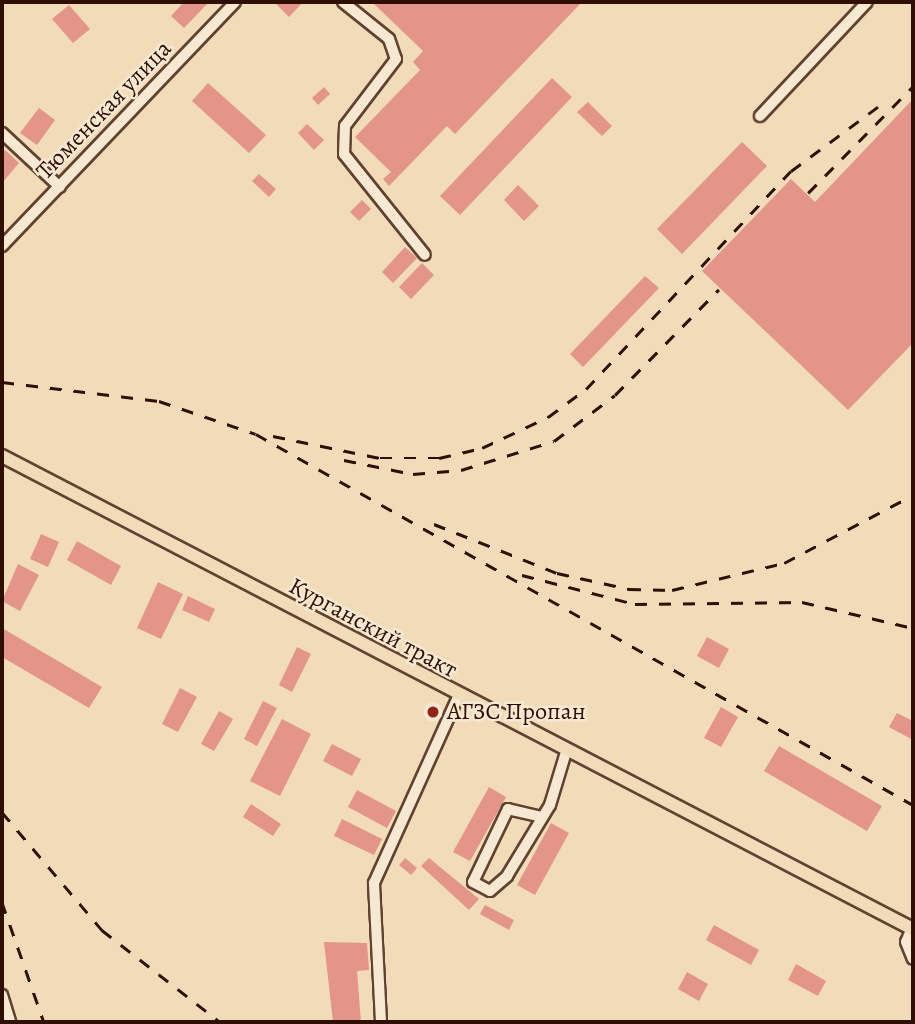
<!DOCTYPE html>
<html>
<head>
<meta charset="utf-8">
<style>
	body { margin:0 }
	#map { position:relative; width:915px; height:1024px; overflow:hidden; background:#f2dbb8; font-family:Alegreya,serif }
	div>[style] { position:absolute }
	.building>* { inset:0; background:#e29588 }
	.roads { filter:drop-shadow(2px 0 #604230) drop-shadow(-2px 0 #604230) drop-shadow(0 2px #604230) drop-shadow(0 -2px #604230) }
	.minor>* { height:10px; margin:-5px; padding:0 5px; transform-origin:5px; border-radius:5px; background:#f7e8d1 }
	.major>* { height:12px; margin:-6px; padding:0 6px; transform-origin:6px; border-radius:6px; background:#f2dbb8 }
	.rail>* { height:2.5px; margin-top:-1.25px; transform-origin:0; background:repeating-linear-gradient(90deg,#300f03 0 12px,transparent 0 24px) }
	.dots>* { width:19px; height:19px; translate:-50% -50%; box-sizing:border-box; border:4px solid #f7e8d1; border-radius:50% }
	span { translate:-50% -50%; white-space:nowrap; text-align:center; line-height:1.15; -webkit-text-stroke:5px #f7e8d1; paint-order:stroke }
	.street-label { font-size:24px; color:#300f03 }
	.poi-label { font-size:24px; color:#300f03 }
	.left { translate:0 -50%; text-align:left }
	.frame { position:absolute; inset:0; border:4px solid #300f03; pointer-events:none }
</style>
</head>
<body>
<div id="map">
	<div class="building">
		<i style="clip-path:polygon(184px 2px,209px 2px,184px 28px,171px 16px)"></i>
		<i style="clip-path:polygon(274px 2px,303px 2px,289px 17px)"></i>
		<i style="clip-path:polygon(372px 2px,582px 2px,455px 134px,447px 126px,389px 186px,383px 179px,391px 172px,355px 137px,420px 70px,413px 62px,423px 51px)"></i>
		<i style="clip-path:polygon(69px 5px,90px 29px,73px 43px,52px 19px)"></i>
		<i style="clip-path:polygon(552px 78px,572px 97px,460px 215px,440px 196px)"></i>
		<i style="clip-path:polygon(208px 83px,266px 135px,249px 153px,192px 101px)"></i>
		<i style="clip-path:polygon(324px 87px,330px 94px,318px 105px,312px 98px)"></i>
		<i style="clip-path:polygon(913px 99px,913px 343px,848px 410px,702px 271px,791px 179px,815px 202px)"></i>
		<i style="clip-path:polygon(588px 102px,612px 126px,602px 136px,577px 112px)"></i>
		<i style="clip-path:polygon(39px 108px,55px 120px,37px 145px,20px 133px)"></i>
		<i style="clip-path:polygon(307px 124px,324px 140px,314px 150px,298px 133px)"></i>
		<i style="clip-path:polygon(742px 142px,767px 166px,682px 254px,657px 229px)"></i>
		<i style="clip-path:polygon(5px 150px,19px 163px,2px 183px,2px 154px)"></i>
		<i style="clip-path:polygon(259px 174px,276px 189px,269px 197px,252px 181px)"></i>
		<i style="clip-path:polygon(518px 185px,539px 206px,524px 221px,504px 200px)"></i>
		<i style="clip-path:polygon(362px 200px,371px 209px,359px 221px,350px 212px)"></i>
		<i style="clip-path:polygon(405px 247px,417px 258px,393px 283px,382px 272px)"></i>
		<i style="clip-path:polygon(422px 263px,434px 275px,411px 299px,399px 287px)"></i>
		<i style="clip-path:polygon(645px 276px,659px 288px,583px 367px,570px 354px)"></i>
		<i style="clip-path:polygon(41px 534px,59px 542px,48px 567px,30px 559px)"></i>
		<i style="clip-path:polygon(77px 541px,121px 566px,111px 585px,67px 560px)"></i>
		<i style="clip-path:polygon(18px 564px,39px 575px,20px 611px,2px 601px)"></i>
		<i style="clip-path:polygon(158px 582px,183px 594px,161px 639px,137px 628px)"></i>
		<i style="clip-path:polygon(188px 596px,215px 609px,209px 622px,182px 610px)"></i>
		<i style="clip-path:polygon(2px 628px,102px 687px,89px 708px,2px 657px)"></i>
		<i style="clip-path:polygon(707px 637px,729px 649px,719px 668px,697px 656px)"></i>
		<i style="clip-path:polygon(297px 647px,311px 654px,292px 692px,279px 685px)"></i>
		<i style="clip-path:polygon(180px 688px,197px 697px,178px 732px,162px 724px)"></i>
		<i style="clip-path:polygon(263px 701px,277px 708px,257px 746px,244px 739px)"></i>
		<i style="clip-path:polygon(721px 707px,738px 717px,721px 747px,704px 738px)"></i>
		<i style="clip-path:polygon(219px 711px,233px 719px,214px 751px,201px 744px)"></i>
		<i style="clip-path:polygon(897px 713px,913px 721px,913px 740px,889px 727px)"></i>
		<i style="clip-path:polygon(282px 719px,311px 734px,280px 796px,250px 781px)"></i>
		<i style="clip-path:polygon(332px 744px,361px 759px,352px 776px,323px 761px)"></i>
		<i style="clip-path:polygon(779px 746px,882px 806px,867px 831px,764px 771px)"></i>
		<i style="clip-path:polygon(489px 787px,506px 797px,470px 861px,453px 852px)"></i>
		<i style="clip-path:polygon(357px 790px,396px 811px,387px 828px,348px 807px)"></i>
		<i style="clip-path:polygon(251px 804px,281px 824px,273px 836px,243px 817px)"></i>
		<i style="clip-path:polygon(342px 819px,382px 839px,374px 855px,334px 836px)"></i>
		<i style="clip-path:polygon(551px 823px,569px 833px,535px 895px,517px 885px)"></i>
		<i style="clip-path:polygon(405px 858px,417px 868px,411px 875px,399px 865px)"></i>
		<i style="clip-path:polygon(429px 858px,479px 899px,469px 910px,421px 866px)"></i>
		<i style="clip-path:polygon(485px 905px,514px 920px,509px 930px,480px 914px)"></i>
		<i style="clip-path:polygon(714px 925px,759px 950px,751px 965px,706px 940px)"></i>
		<i style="clip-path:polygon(324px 942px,367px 943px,369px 970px,357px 971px,361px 1022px,333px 1022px)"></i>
		<i style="clip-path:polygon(796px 964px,826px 981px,818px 996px,788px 980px)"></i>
		<i style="clip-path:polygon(687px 972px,708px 984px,699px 1001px,678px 989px)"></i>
	</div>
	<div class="roads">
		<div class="minor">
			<i style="left:343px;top:2px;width:59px;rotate:38.8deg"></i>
			<i style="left:389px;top:39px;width:21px;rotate:71deg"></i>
			<i style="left:396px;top:59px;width:84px;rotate:127.3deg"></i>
			<i style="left:345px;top:126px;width:28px;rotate:92deg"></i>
			<i style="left:344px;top:154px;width:129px;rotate:51.3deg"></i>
			<i style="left:760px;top:116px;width:156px;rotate:-46.8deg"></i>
			<i style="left:2px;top:133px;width:79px;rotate:43deg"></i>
			<i style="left:2px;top:246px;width:337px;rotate:-46.3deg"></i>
			<i style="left:542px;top:817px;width:35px;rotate:-167deg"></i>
			<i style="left:508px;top:809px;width:81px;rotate:115.6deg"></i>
			<i style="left:473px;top:882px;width:19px;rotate:28deg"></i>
			<i style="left:490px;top:891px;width:23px;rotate:-41deg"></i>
			<i style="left:507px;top:876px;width:83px;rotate:-58.8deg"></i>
			<i style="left:550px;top:805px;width:55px;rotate:-73.2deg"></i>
			<i style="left:912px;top:928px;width:15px;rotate:113deg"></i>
			<i style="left:906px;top:942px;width:18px;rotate:68deg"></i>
			<i style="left:2px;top:995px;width:28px;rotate:73deg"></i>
			<i style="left:381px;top:1022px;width:139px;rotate:-92.9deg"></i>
			<i style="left:374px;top:883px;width:204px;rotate:-65.7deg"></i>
		</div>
		<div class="major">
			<i style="left:2px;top:456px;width:1026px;rotate:27.44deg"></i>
		</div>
	</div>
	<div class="rail">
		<i style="left:808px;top:193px;width:150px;rotate:-45.5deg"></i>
		<i style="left:2px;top:382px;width:158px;rotate:6.9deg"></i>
		<i style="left:159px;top:401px;width:102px;rotate:18.8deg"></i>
		<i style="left:256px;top:434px;width:755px;rotate:29.45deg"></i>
		<i style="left:273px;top:436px;width:109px;rotate:11.6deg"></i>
		<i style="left:380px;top:458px;width:59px"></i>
		<i style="left:439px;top:458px;width:44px;rotate:-13.1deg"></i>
		<i style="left:482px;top:448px;width:73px;rotate:-25.2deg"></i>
		<i style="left:548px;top:417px;width:47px;rotate:-36.4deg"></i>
		<i style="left:586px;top:389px;width:299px;rotate:-46.8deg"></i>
		<i style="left:791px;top:171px;width:114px;rotate:-36.5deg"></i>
		<i style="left:344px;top:460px;width:70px;rotate:11.5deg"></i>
		<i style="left:413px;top:474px;width:48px;rotate:-4.8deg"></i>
		<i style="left:461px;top:470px;width:97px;rotate:-17.3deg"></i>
		<i style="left:554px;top:441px;width:76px;rotate:-37deg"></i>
		<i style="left:615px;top:395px;width:148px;rotate:-45.5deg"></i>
		<i style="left:434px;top:524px;width:132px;rotate:21.7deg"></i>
		<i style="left:557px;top:573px;width:74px;rotate:12.5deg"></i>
		<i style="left:629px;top:589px;width:43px;rotate:1.3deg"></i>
		<i style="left:672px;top:590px;width:115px;rotate:-13.6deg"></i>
		<i style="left:784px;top:563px;width:146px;rotate:-27.8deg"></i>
		<i style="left:522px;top:575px;width:117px;rotate:14.4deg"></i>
		<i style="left:635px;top:604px;width:167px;rotate:-0.7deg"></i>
		<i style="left:802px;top:602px;width:114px;rotate:13.2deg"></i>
		<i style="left:2px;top:812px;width:155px;rotate:49.7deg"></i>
		<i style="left:102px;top:930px;width:150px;rotate:37.9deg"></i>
		<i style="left:2px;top:902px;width:127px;rotate:70.7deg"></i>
	</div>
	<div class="dots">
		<i style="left:433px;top:712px;background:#8f2418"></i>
	</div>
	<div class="street-label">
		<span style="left:104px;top:110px;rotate:-46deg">Тюменская улица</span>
		<span style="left:373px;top:628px;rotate:28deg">Курганский тракт</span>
	</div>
	<div class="poi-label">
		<span class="left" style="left:447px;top:712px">АГЗС Пропан</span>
	</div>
	<div class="frame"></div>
</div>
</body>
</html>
